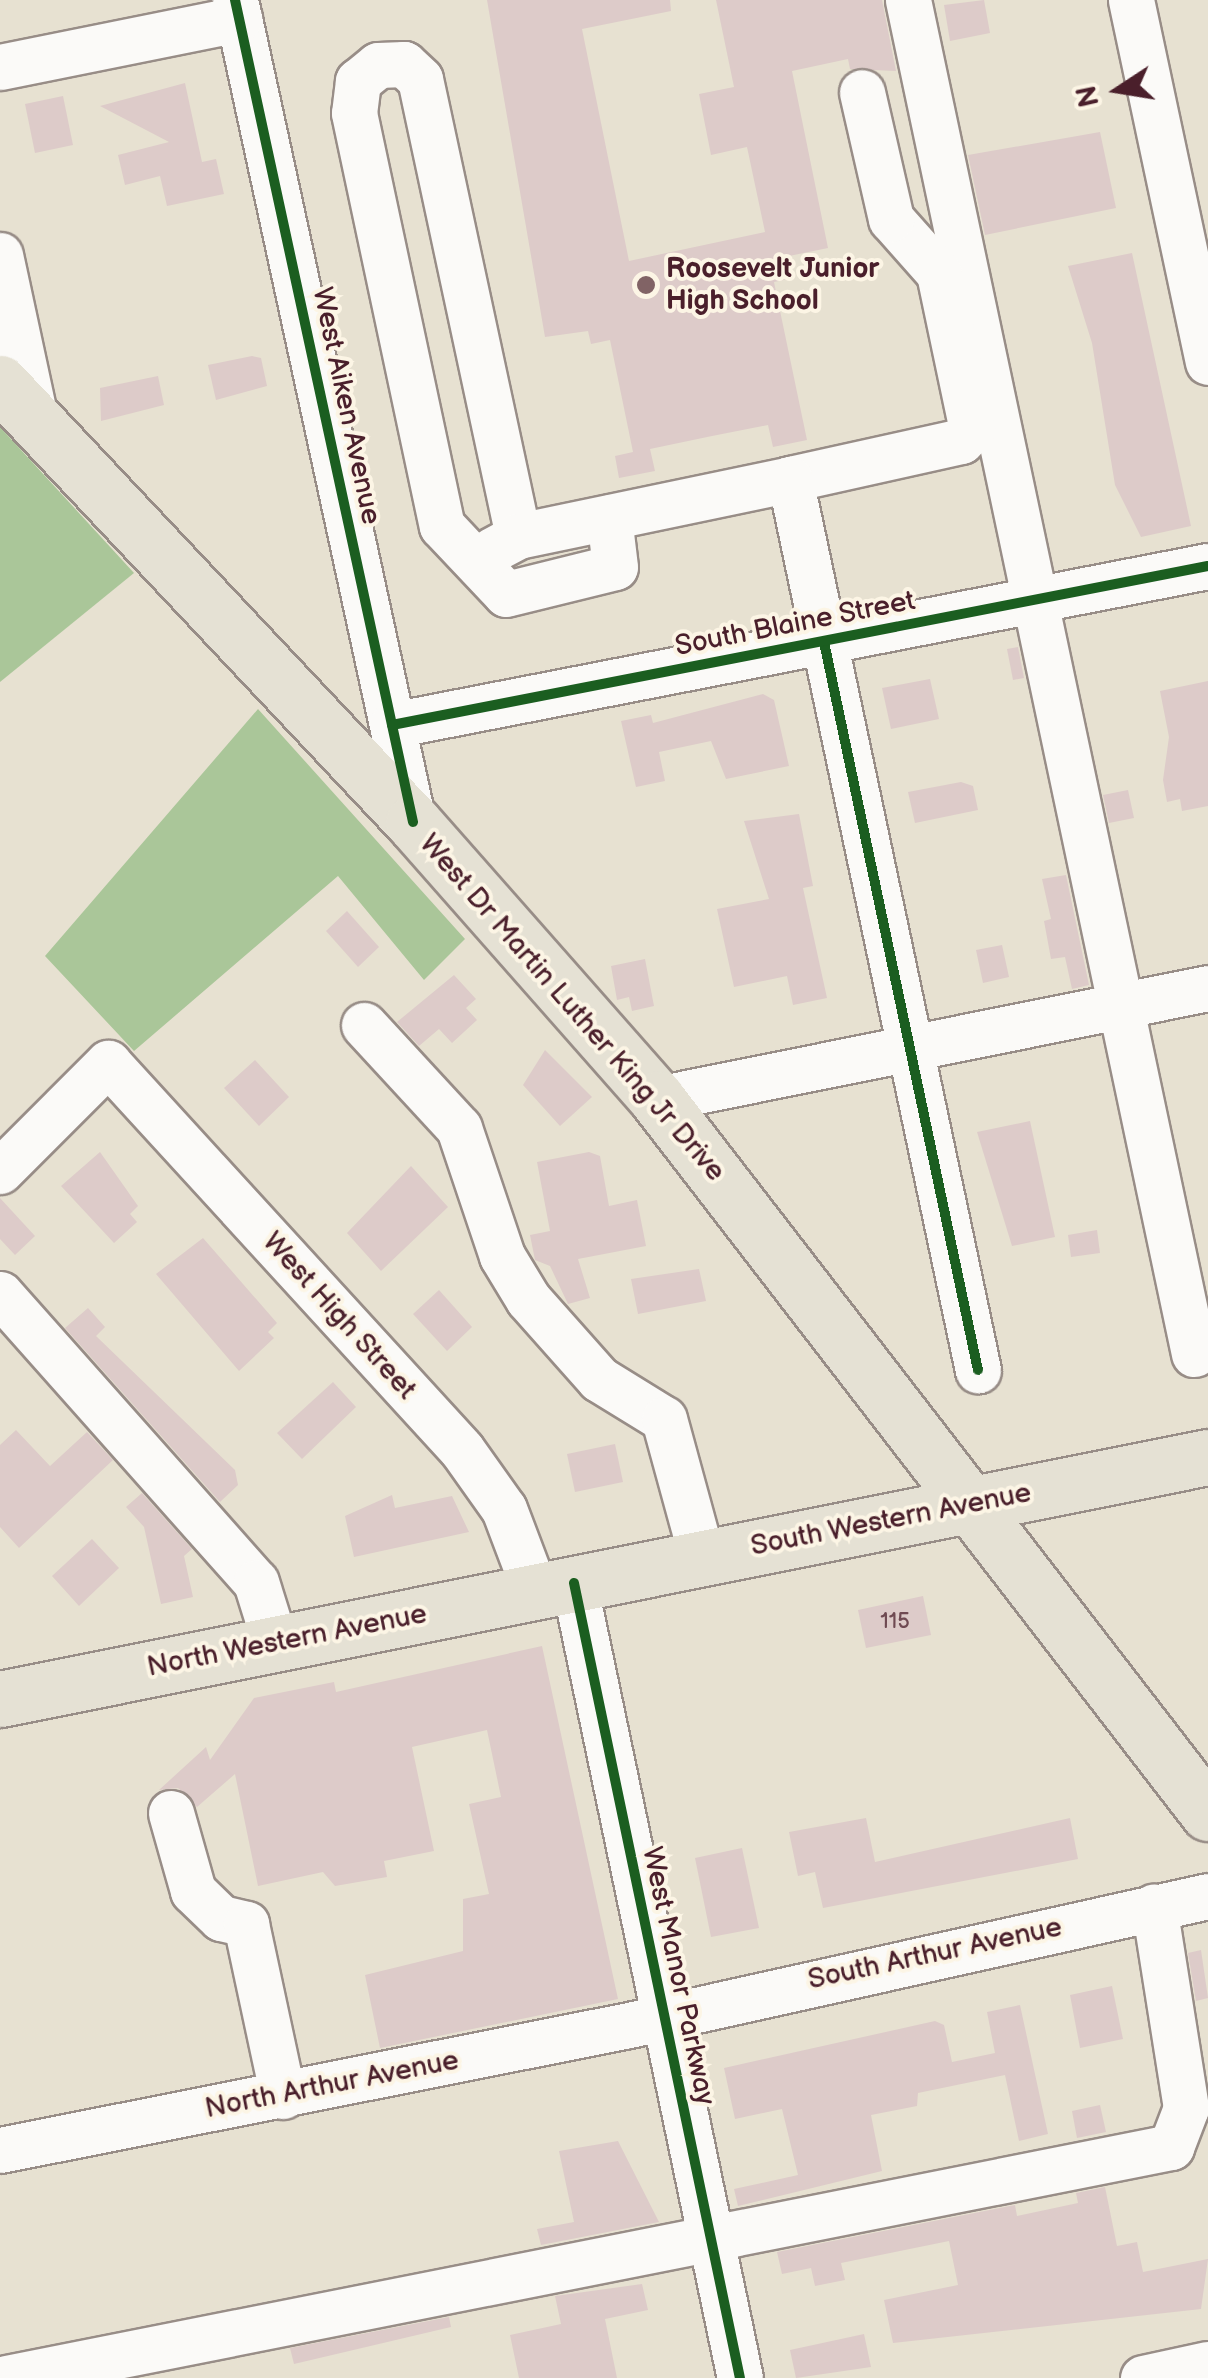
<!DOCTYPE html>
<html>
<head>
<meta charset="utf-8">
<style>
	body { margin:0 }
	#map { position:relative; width:1208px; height:2378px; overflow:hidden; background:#e7e1d1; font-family:"Balsamiq Sans",sans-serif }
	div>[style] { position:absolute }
	.forest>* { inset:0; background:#aac699 }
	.building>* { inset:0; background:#ddcbc9 }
	.roads { filter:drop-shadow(2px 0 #988d87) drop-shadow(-2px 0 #988d87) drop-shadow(0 2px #988d87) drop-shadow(0 -2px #988d87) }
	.minor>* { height:45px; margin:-22.5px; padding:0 22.5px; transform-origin:22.5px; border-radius:22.5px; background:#fbfaf8 }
	.major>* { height:55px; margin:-27.5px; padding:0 27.5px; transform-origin:27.5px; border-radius:27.5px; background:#e5e1d4 }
	.cycleway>* { height:10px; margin:-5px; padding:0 5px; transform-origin:5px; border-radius:5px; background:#1b5e20 }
	.dots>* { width:28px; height:28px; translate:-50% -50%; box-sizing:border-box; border:5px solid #fcf5e5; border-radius:50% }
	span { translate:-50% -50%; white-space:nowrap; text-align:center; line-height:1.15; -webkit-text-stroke:8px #fcf5e5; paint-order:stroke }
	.number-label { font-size:22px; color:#6f4a52 }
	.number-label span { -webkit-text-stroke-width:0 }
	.poi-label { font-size:28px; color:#4a1f2b; font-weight:700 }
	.left { translate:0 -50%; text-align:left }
	.street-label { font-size:28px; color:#4a1f2b }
	.north { position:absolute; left:1068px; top:40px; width:100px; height:100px; -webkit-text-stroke:8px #fcf5e5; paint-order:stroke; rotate:258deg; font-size:28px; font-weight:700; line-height:40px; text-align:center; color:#4a1f2b }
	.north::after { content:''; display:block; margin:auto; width:35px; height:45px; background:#4a1f2b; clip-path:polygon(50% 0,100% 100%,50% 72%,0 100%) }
</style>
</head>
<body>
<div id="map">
	<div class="forest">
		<i style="clip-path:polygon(0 427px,134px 573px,0 682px)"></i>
		<i style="clip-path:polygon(258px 709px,465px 939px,424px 980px,338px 876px,134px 1051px,45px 956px)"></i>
	</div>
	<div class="building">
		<i style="clip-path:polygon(487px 0,670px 0,671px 11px,582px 29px,629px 261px,765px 232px,747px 147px,711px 155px,699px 94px,734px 87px,716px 0,882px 0,896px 71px,850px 69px,848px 59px,792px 71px,828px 248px,789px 256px,793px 278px,774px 282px,807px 440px,773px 447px,768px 425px,712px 436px,650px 449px,655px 471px,619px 478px,615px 456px,633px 452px,610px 340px,591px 344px,588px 331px,545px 337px)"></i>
		<i style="clip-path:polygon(984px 0,990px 33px,950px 41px,944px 5px)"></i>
		<i style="clip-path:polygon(185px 83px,202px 162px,216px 159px,224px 194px,167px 206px,160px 176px,125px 185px,118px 155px,169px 142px,100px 106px)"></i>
		<i style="clip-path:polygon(63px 96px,73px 145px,35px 153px,25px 104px)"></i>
		<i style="clip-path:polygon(1100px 132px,1116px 208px,985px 235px,968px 155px)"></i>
		<i style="clip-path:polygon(1132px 253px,1191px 526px,1141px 537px,1115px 485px,1092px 343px,1068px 266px)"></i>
		<i style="clip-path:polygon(252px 356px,261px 358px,267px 386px,216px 400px,208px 365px)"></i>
		<i style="clip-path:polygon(158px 376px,164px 405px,101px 421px,100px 388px)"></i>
		<i style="clip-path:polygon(1018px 647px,1024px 678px,1013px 680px,1007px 649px)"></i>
		<i style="clip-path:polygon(930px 679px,939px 719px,891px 729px,882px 688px)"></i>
		<i style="clip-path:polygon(1208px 681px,1208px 806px,1182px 811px,1180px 799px,1167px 802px,1163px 780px,1169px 737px,1160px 691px)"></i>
		<i style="clip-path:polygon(763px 694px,774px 700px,789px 766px,726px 779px,711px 741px,659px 752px,665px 781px,636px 787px,621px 721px,651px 715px,653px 723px)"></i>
		<i style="clip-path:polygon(961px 782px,973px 786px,978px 810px,915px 823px,908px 792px)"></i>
		<i style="clip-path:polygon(1128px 790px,1134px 818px,1109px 823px,1103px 795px)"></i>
		<i style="clip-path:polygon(799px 814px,813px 886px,803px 888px,827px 998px,793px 1005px,787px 976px,734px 987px,717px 909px,769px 899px,744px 821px)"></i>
		<i style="clip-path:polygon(1066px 875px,1089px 985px,1072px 989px,1065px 957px,1051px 959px,1044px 921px,1051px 919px,1042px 879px)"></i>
		<i style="clip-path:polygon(347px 911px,379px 947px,358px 967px,326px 931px)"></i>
		<i style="clip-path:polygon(1002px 945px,1009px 977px,983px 983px,976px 950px)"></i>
		<i style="clip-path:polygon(645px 959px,654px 1006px,632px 1011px,629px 997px,617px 1000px,611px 966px)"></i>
		<i style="clip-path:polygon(454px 975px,476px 999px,466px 1008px,477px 1020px,452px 1043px,439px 1029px,419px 1046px,397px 1022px)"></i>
		<i style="clip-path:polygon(545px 1050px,592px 1097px,560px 1126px,523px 1085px)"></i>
		<i style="clip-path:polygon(255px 1060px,289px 1097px,259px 1126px,224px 1088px)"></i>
		<i style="clip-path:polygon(1030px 1121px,1055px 1237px,1012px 1246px,977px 1132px)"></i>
		<i style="clip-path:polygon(100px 1152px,138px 1206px,130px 1214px,137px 1222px,114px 1243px,61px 1186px)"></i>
		<i style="clip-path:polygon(589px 1152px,600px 1156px,609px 1206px,637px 1200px,646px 1246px,578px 1259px,590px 1298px,568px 1304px,550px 1266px,535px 1260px,530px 1235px,550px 1231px,537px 1162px)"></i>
		<i style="clip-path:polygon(411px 1166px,448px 1207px,381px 1271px,347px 1233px)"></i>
		<i style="clip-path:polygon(0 1198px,35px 1236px,15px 1255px,0 1239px)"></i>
		<i style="clip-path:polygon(1097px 1230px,1100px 1253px,1071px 1257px,1068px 1235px)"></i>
		<i style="clip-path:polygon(203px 1238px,277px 1323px,268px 1332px,274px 1338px,239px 1371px,156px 1274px)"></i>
		<i style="clip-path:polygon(699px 1269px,706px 1301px,638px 1314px,631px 1279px)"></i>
		<i style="clip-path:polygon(439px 1290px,472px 1327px,447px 1351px,413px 1314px)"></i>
		<i style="clip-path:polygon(88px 1308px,105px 1327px,96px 1336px,235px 1470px,238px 1485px,220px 1502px,65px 1328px)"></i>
		<i style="clip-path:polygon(333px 1382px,356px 1407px,302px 1459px,277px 1433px)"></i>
		<i style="clip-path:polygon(16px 1430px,50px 1466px,87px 1432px,113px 1460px,19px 1548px,0 1527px,0 1445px)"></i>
		<i style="clip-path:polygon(615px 1444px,623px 1482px,575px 1492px,567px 1454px)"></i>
		<i style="clip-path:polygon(142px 1493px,192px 1549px,184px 1556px,193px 1597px,161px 1604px,144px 1527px,126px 1507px)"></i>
		<i style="clip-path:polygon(392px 1495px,395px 1508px,452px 1496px,469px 1532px,354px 1557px,345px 1516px)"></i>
		<i style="clip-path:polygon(92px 1539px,119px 1568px,79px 1606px,52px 1576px)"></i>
		<i style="clip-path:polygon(923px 1596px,931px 1635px,866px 1648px,858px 1610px)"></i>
		<i style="clip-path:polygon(542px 1646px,618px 1999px,380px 2048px,365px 1975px,463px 1951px,463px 1899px,489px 1894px,469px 1804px,501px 1797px,487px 1730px,412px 1747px,434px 1851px,384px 1861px,387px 1877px,335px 1886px,323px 1872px,258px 1886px,235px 1774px,197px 1807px,178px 1788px,159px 1790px,206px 1747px,210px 1760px,254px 1698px,334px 1682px,336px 1692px)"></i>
		<i style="clip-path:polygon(866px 1818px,875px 1862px,1070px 1818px,1078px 1859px,823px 1908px,815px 1872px,798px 1876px,789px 1832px)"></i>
		<i style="clip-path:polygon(742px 1848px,759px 1928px,711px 1937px,695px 1858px)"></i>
		<i style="clip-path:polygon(1201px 1950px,1208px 1998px,1196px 2001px,1188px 1953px)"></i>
		<i style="clip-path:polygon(1112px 1986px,1123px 2039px,1080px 2048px,1070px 1995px)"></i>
		<i style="clip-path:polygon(1020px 2005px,1048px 2134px,1019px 2141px,1005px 2075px,918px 2093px,917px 2106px,871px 2115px,882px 2171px,738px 2206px,734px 2189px,798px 2175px,782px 2109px,735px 2119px,724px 2068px,935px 2021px,944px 2025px,952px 2062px,995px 2053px,987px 2012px)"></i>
		<i style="clip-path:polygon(1100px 2105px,1106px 2132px,1077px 2138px,1072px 2111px)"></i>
		<i style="clip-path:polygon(618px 2141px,659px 2222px,541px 2245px,537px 2229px,574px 2222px,559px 2151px)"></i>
		<i style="clip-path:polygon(1105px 2187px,1117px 2246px,1137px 2242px,1143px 2272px,1208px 2259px,1201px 2309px,893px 2343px,884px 2300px,958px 2285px,949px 2241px,841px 2263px,845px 2280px,815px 2286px,811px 2268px,782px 2274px,777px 2252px,1015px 2205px,1017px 2216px,1078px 2203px,1076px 2193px)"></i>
		<i style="clip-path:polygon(642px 2284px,648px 2310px,605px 2319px,617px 2378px,519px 2378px,510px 2335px,561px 2324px,555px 2296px)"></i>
		<i style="clip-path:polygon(449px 2317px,451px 2327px,294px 2364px,290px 2348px)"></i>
		<i style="clip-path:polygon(864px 2334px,871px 2367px,796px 2378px,790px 2350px)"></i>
	</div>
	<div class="roads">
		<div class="minor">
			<i style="left:235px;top:0;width:841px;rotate:77.78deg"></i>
			<i style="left:908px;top:0;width:1384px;rotate:78.07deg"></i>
			<i style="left:1131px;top:0;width:370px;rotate:78deg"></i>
			<i style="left:0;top:67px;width:244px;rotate:-11.4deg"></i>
			<i style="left:0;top:255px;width:167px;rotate:77.9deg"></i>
			<i style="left:790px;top:479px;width:175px;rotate:-12.5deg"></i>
			<i style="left:961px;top:441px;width:16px;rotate:-45deg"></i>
			<i style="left:972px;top:430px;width:160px;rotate:-101.9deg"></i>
			<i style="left:939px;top:273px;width:72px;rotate:-131.6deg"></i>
			<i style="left:891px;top:219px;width:130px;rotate:-102.9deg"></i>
			<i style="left:518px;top:536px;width:467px;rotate:-102.1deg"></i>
			<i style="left:420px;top:79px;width:22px;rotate:-137deg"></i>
			<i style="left:404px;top:64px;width:26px;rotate:178deg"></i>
			<i style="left:378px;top:65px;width:26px;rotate:141deg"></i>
			<i style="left:358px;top:81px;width:32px;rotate:97deg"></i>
			<i style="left:354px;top:113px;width:422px;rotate:78deg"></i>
			<i style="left:442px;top:526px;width:93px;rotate:46.7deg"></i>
			<i style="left:506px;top:594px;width:112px;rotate:-13.9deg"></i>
			<i style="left:615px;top:567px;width:50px;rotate:-96.8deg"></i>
			<i style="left:492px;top:550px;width:30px;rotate:-28deg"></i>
			<i style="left:518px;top:536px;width:278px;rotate:-11.8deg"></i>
			<i style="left:790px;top:479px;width:911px;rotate:78.09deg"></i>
			<i style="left:392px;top:725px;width:831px;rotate:-11.03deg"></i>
			<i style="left:364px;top:1025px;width:140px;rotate:47.3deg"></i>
			<i style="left:459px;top:1128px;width:135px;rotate:71.4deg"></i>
			<i style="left:502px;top:1256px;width:50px;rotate:58.8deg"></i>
			<i style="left:528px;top:1299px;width:107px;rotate:48.4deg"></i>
			<i style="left:599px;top:1379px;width:76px;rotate:31.6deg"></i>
			<i style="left:664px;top:1419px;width:144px;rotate:74.7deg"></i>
			<i style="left:657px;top:1099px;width:562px;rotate:-11.39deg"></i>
			<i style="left:0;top:1171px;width:153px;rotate:-45deg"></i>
			<i style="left:108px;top:1063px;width:524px;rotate:47.55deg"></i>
			<i style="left:462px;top:1450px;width:72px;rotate:54.6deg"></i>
			<i style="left:504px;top:1509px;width:88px;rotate:69.3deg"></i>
			<i style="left:0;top:1294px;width:385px;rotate:48.4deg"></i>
			<i style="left:256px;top:1582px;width:64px;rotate:72.7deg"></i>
			<i style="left:574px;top:1583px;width:812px;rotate:78.21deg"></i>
			<i style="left:171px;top:1813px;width:81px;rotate:74.2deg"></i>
			<i style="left:193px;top:1891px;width:39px;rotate:44deg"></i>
			<i style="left:221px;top:1918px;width:26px;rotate:13deg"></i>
			<i style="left:246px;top:1924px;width:176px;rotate:77.9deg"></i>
			<i style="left:0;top:2150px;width:641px;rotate:-11.24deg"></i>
			<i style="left:629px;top:2025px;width:593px;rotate:-12.56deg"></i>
			<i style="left:6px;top:2378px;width:1188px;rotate:-11.22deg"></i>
			<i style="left:1171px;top:2147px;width:42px;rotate:-69deg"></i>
			<i style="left:1186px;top:2108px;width:204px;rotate:-99deg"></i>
			<i style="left:1143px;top:2378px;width:66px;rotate:-12.2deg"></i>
		</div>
		<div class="major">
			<i style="left:0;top:383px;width:603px;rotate:46.75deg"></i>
			<i style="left:413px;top:822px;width:369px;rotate:48.6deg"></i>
			<i style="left:657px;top:1099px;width:902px;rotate:52.34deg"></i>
			<i style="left:0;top:1699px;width:1232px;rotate:-11.33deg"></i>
		</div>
	</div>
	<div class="cycleway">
		<i style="left:235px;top:0;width:841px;rotate:77.78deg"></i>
		<i style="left:824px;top:642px;width:744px;rotate:78.06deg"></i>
		<i style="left:392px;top:725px;width:831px;rotate:-11.03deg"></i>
		<i style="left:574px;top:1583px;width:812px;rotate:78.21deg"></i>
	</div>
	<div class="dots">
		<i style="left:646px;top:285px;background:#816365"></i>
	</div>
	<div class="number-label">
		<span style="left:895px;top:1622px">115</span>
	</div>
	<div class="poi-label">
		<span class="left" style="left:666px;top:285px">Roosevelt Junior<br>High School</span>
	</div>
	<div class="street-label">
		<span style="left:346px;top:406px;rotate:78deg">West Aiken Avenue</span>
		<span style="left:795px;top:624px;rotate:-11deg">South Blaine Street</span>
		<span style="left:572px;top:1008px;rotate:49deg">West Dr Martin Luther King Jr Drive</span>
		<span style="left:339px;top:1316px;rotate:48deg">West High Street</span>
		<span style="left:891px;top:1520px;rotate:-11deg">South Western Avenue</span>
		<span style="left:287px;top:1641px;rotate:-11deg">North Western Avenue</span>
		<span style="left:935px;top:1954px;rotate:-12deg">South Arthur Avenue</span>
		<span style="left:678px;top:1976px;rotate:78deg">West Manor Parkway</span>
		<span style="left:332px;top:2085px;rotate:-11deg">North Arthur Avenue</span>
	</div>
	<div class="north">N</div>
</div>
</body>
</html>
